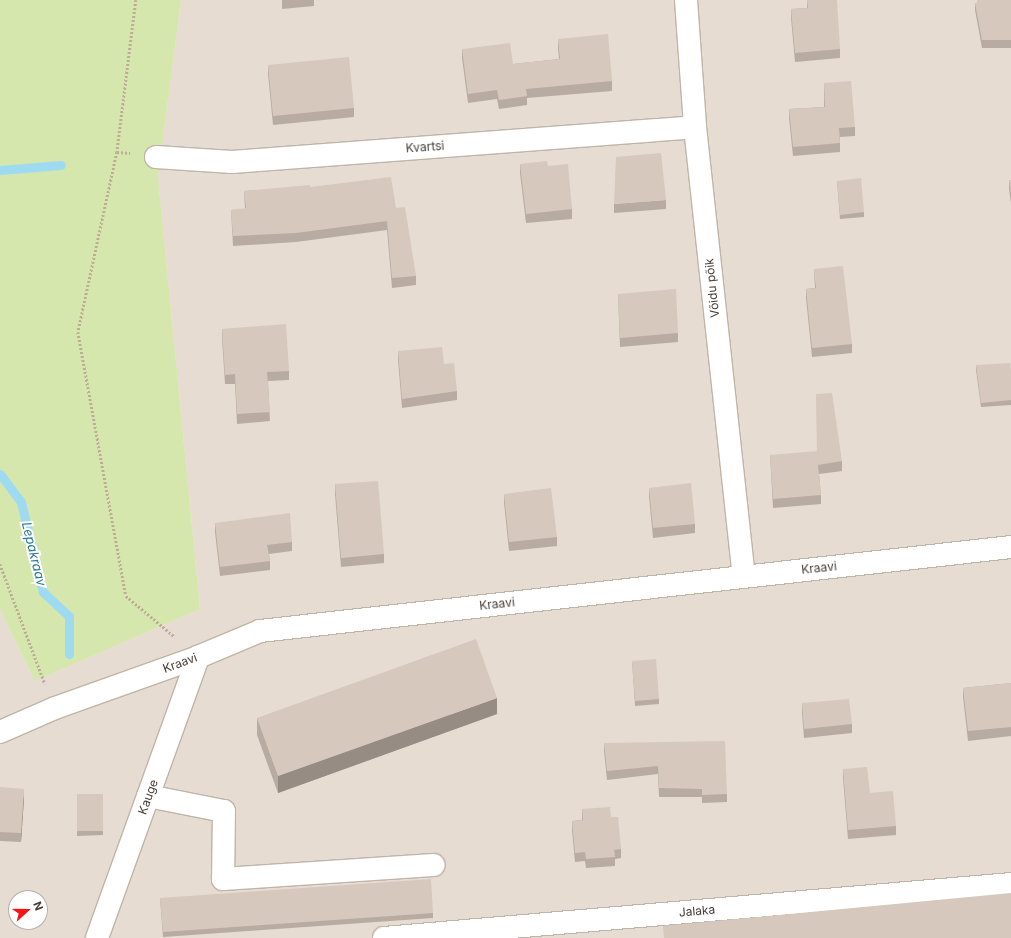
<!DOCTYPE html>
<html>
<head>
<meta charset="utf-8">
<style>
	body { margin:0 }
	#map { position:relative; width:1011px; height:938px; overflow:hidden; background:#f2ebe4; font-family:Inter,sans-serif }
	div>[style] { position:absolute }
	.residential>* { inset:0; background:#e6dcd2 }
	.green>* { inset:0; background:#d5e7ac }
	.stream>* { height:9px; margin:-4.5px; padding:0 4.5px; transform-origin:4.5px; border-radius:4.5px; background:#9fdbf0 }
	.path>* { height:2.5px; margin-top:-1.25px; transform-origin:0; background:repeating-linear-gradient(90deg,#bfab98 0 2px,transparent 0 4px) }
	.roads { filter:drop-shadow(1px 0 #c0b4a9) drop-shadow(-1px 0 #c0b4a9) drop-shadow(0 1px #c0b4a9) drop-shadow(0 -1px #c0b4a9) }
	.minor>* { height:22px; margin:-11px; padding:0 11px; transform-origin:11px; border-radius:11px; background:#fff }
	.wall>* { inset:0; background:#b8aca2 }
	.shaded-wall>* { inset:0; background:#968c84 }
	.building>* { inset:0; background:#d6c8bc }
	span { translate:-50% -50%; white-space:nowrap; text-align:center; line-height:1.15; -webkit-text-stroke:4px #fff; paint-order:stroke }
	.street-label { font-size:12px; color:#443b34 }
	.water-label { font-size:13px; color:#2a7a97; font-style:italic }
	.north { position:absolute; left:8px; top:890px; width:40px; height:40px; box-sizing:border-box; background:#fff; border:1px solid #b4b1ae; border-radius:50%; rotate:69deg; font-size:11px; font-weight:700; line-height:16px; text-align:center; color:#443b34 }
	.north::after { content:''; display:block; margin:auto; width:14px; height:18px; background:#f91314; clip-path:polygon(50% 0,100% 100%,50% 72%,0 100%) }
</style>
</head>
<body>
<div id="map">
	<div class="residential">
		<i style="clip-path:polygon(evenodd,181px 0,1011px 0,1011px 938px,0 938px,0 609px,35px 681px,200px 609px,158px 177px,181px 0,16px 898px,40px 898px,40px 922px,16px 922px,16px 898px)"></i>
	</div>
	<div class="green">
		<i style="clip-path:polygon(0 0,181px 0,158px 177px,200px 609px,35px 681px,0 609px)"></i>
	</div>
	<div class="stream">
		<i style="left:0;top:170px;width:61px;rotate:-4.7deg"></i>
		<i style="left:0;top:474px;width:35px;rotate:53deg"></i>
		<i style="left:21px;top:502px;width:93px;rotate:76.3deg"></i>
		<i style="left:43px;top:592px;width:35px;rotate:43deg"></i>
		<i style="left:69px;top:616px;width:38px;rotate:90deg"></i>
	</div>
	<div class="path">
		<i style="left:136px;top:0;width:153px;rotate:97.1deg"></i>
		<i style="left:117px;top:152px;width:184px;rotate:102.2deg"></i>
		<i style="left:78px;top:332px;width:268px;rotate:79.7deg"></i>
		<i style="left:126px;top:596px;width:64px;rotate:39.9deg"></i>
		<i style="left:117px;top:152px;width:13px;rotate:4deg"></i>
		<i style="left:0;top:564px;width:128px;rotate:69.4deg"></i>
	</div>
	<div class="roads">
		<div class="minor">
			<i style="left:686px;top:0;width:127px;rotate:85.9deg"></i>
			<i style="left:695px;top:127px;width:452px;rotate:83.8deg"></i>
			<i style="left:156px;top:157px;width:76px;rotate:3.8deg"></i>
			<i style="left:232px;top:162px;width:464px;rotate:-4.3deg"></i>
			<i style="left:0;top:732px;width:60px;rotate:-23.6deg"></i>
			<i style="left:55px;top:708px;width:152px;rotate:-19.6deg"></i>
			<i style="left:198px;top:657px;width:67px;rotate:-22.8deg"></i>
			<i style="left:260px;top:631px;width:756px;rotate:-6.38deg"></i>
			<i style="left:148px;top:796px;width:77px;rotate:11.2deg"></i>
			<i style="left:224px;top:811px;width:68px;rotate:90.8deg"></i>
			<i style="left:223px;top:879px;width:211px;rotate:-3.8deg"></i>
			<i style="left:97px;top:938px;width:299px;rotate:-70.2deg"></i>
			<i style="left:384px;top:938px;width:629px;rotate:-4.92deg"></i>
		</div>
	</div>
	<div class="wall">
		<i style="clip-path:polygon(282px 0,314px 0,314px 6px,282px 9px)"></i>
		<i style="clip-path:polygon(807px 0,840px 49px,840px 58px,795px 62px,791px 18px,791px 9px,807px 8px)"></i>
		<i style="clip-path:polygon(977px 0,1011px 0,1011px 48px,982px 48px,975px 10px,975px 3px,977px 3px)"></i>
		<i style="clip-path:polygon(558px 39px,612px 81px,612px 91px,527px 98px,527px 105px,499px 109px,497px 99px,468px 103px,462px 58px,462px 49px,513px 64px,559px 59px,558px 48px)"></i>
		<i style="clip-path:polygon(268px 65px,354px 108px,354px 117px,273px 125px,268px 74px)"></i>
		<i style="clip-path:polygon(824px 83px,855px 127px,855px 136px,840px 137px,840px 152px,793px 156px,789px 118px,789px 109px,824px 107px)"></i>
		<i style="clip-path:polygon(520px 164px,548px 166px,572px 209px,572px 219px,526px 223px,520px 173px)"></i>
		<i style="clip-path:polygon(1009px 180px,1011px 180px,1011px 203px,1009px 189px)"></i>
		<i style="clip-path:polygon(837px 181px,864px 212px,864px 217px,840px 219px)"></i>
		<i style="clip-path:polygon(310px 187px,396px 208px,416px 276px,416px 285px,392px 288px,387px 230px,296px 242px,233px 246px,231px 210px,245px 209px,244px 191px)"></i>
		<i style="clip-path:polygon(666px 200px,666px 209px,614px 213px,614px 204px)"></i>
		<i style="clip-path:polygon(814px 269px,852px 344px,852px 353px,812px 357px,806px 298px,806px 289px,815px 288px)"></i>
		<i style="clip-path:polygon(618px 294px,678px 333px,678px 342px,620px 347px)"></i>
		<i style="clip-path:polygon(222px 329px,289px 371px,289px 380px,268px 381px,270px 421px,237px 424px,235px 384px,225px 384px,222px 338px)"></i>
		<i style="clip-path:polygon(398px 351px,444px 364px,457px 391px,457px 400px,402px 408px,398px 360px)"></i>
		<i style="clip-path:polygon(976px 365px,1011px 372px,1011px 405px,981px 407px,976px 370px)"></i>
		<i style="clip-path:polygon(770px 455px,842px 461px,842px 471px,819px 474px,821px 495px,821px 504px,773px 508px)"></i>
		<i style="clip-path:polygon(335px 484px,384px 554px,384px 563px,341px 567px,335px 494px)"></i>
		<i style="clip-path:polygon(649px 488px,695px 524px,695px 533px,653px 538px,649px 497px)"></i>
		<i style="clip-path:polygon(504px 494px,557px 537px,557px 546px,509px 551px,504px 503px)"></i>
		<i style="clip-path:polygon(215px 523px,292px 542px,292px 551px,269px 554px,270px 561px,270px 570px,220px 576px,215px 532px)"></i>
		<i style="clip-path:polygon(632px 661px,659px 699px,659px 704px,635px 706px)"></i>
		<i style="clip-path:polygon(1011px 683px,1011px 736px,968px 741px,963px 697px,963px 688px)"></i>
		<i style="clip-path:polygon(802px 703px,852px 724px,852px 733px,804px 738px,802px 713px)"></i>
		<i style="clip-path:polygon(497px 714px,278px 793px,257px 735px,257px 718px)"></i>
		<i style="clip-path:polygon(604px 743px,727px 794px,727px 802px,702px 803px,702px 797px,659px 797px,658px 774px,607px 780px,604px 751px)"></i>
		<i style="clip-path:polygon(843px 769px,870px 793px,896px 826px,896px 835px,848px 839px,843px 778px)"></i>
		<i style="clip-path:polygon(0 787px,24px 798px,21px 842px,0 841px)"></i>
		<i style="clip-path:polygon(77px 794px,103px 794px,103px 835px,77px 836px)"></i>
		<i style="clip-path:polygon(582px 809px,611px 817px,621px 849px,621px 858px,615px 859px,615px 866px,586px 868px,585px 861px,575px 862px,572px 830px,572px 821px,582px 820px)"></i>
		<i style="clip-path:polygon(160px 898px,433px 913px,433px 918px,163px 937px)"></i>
	</div>
	<div class="shaded-wall">
		<i style="clip-path:polygon(497px 698px,497px 714px,278px 793px,278px 776px)"></i>
		<i style="clip-path:polygon(24px 789px,24px 798px,21px 842px,21px 833px)"></i>
	</div>
	<div class="building">
		<i style="clip-path:polygon(807px 0,837px 0,840px 49px,795px 53px,791px 9px,808px 8px)"></i>
		<i style="clip-path:polygon(977px 0,1011px 0,1011px 40px,982px 40px,975px 3px,977px 3px)"></i>
		<i style="clip-path:polygon(608px 34px,612px 81px,526px 89px,527px 96px,499px 100px,497px 90px,468px 94px,462px 49px,510px 43px,513px 64px,560px 59px,558px 39px)"></i>
		<i style="clip-path:polygon(349px 57px,354px 108px,273px 116px,268px 65px)"></i>
		<i style="clip-path:polygon(851px 81px,855px 127px,839px 128px,840px 143px,793px 147px,789px 109px,825px 107px,824px 83px)"></i>
		<i style="clip-path:polygon(661px 153px,666px 200px,614px 204px,616px 157px)"></i>
		<i style="clip-path:polygon(547px 161px,548px 166px,568px 164px,572px 209px,526px 214px,520px 164px)"></i>
		<i style="clip-path:polygon(391px 177px,396px 208px,405px 207px,416px 276px,392px 278px,387px 221px,296px 233px,233px 236px,231px 210px,246px 208px,244px 191px,310px 185px,310px 187px)"></i>
		<i style="clip-path:polygon(861px 178px,864px 212px,840px 215px,837px 181px)"></i>
		<i style="clip-path:polygon(1009px 180px,1011px 180px,1011px 194px)"></i>
		<i style="clip-path:polygon(843px 266px,852px 344px,812px 348px,806px 289px,816px 288px,814px 269px)"></i>
		<i style="clip-path:polygon(676px 289px,678px 333px,620px 338px,618px 294px)"></i>
		<i style="clip-path:polygon(286px 324px,289px 371px,267px 372px,270px 412px,237px 414px,235px 374px,225px 375px,222px 329px)"></i>
		<i style="clip-path:polygon(442px 347px,444px 364px,454px 363px,457px 391px,402px 399px,398px 351px)"></i>
		<i style="clip-path:polygon(1010px 363px,1011px 372px,1011px 400px,981px 403px,976px 365px)"></i>
		<i style="clip-path:polygon(832px 393px,842px 461px,818px 465px,821px 495px,773px 499px,770px 455px,817px 451px,817px 459px,816px 394px)"></i>
		<i style="clip-path:polygon(378px 481px,384px 554px,341px 558px,335px 484px)"></i>
		<i style="clip-path:polygon(691px 483px,695px 524px,653px 528px,649px 488px)"></i>
		<i style="clip-path:polygon(551px 488px,557px 537px,509px 542px,504px 494px)"></i>
		<i style="clip-path:polygon(290px 513px,292px 542px,267px 545px,270px 561px,220px 567px,215px 523px)"></i>
		<i style="clip-path:polygon(476px 639px,497px 698px,278px 776px,257px 718px)"></i>
		<i style="clip-path:polygon(656px 659px,659px 699px,635px 701px,632px 661px)"></i>
		<i style="clip-path:polygon(1011px 683px,1011px 727px,968px 731px,963px 688px)"></i>
		<i style="clip-path:polygon(849px 699px,852px 724px,804px 729px,802px 703px)"></i>
		<i style="clip-path:polygon(725px 741px,727px 794px,702px 795px,702px 789px,659px 788px,658px 766px,607px 771px,604px 743px)"></i>
		<i style="clip-path:polygon(867px 767px,870px 793px,893px 791px,896px 826px,848px 830px,843px 769px)"></i>
		<i style="clip-path:polygon(0 787px,24px 789px,21px 833px,0 832px)"></i>
		<i style="clip-path:polygon(77px 794px,103px 794px,103px 831px,77px 831px)"></i>
		<i style="clip-path:polygon(610px 807px,611px 817px,618px 817px,621px 849px,614px 850px,615px 857px,586px 859px,585px 852px,575px 853px,572px 821px,583px 820px,582px 809px)"></i>
		<i style="clip-path:polygon(431px 879px,433px 913px,163px 932px,160px 898px)"></i>
		<i style="clip-path:polygon(1011px 893px,1011px 938px,664px 938px,663px 926px)"></i>
	</div>
	<div class="street-label">
		<span style="left:425px;top:147px;rotate:-4deg">Kvartsi</span>
		<span style="left:712px;top:288px;rotate:-96deg">Võidu põik</span>
		<span style="left:819px;top:568px;rotate:-6deg">Kraavi</span>
		<span style="left:497px;top:604px;rotate:-6deg">Kraavi</span>
		<span style="left:180px;top:663px;rotate:-20deg">Kraavi</span>
		<span style="left:148px;top:797px;rotate:-70deg">Kauge</span>
		<span style="left:697px;top:911px;rotate:-5deg">Jalaka</span>
	</div>
	<div class="water-label">
		<span style="left:34px;top:554px;rotate:76deg">Lepakraav</span>
	</div>
	<div class="north">N</div>
</div>
</body>
</html>
